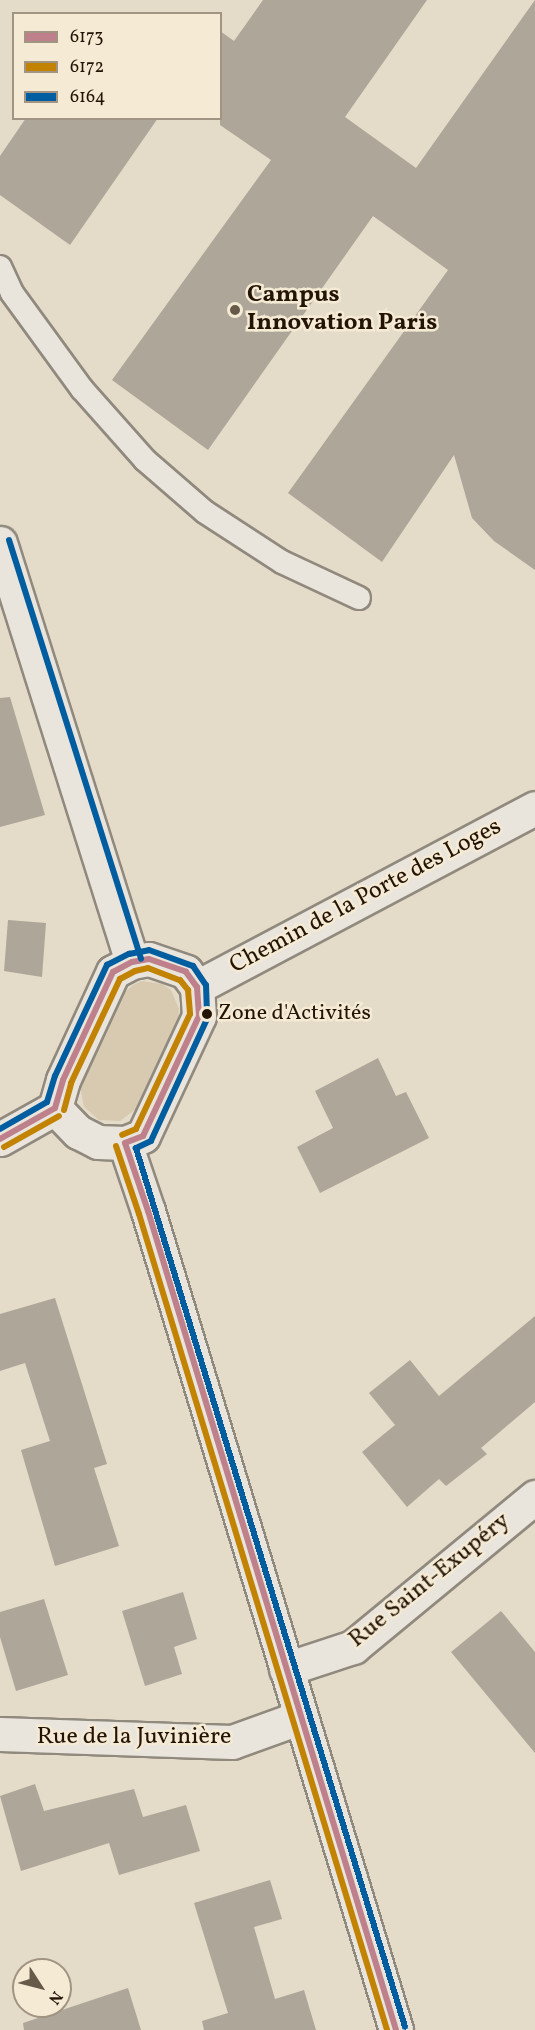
<!DOCTYPE html>
<html>
<head>
<meta charset="utf-8">
<style>
	body { margin:0 }
	#map { position:relative; width:535px; height:2030px; overflow:hidden; background:#e4dbc9; font-family:Vollkorn,serif }
	div>[style] { position:absolute }
	.green>* { inset:0; background:#d7cab1 }
	.building>* { inset:0; background:#aea699 }
	.roads { filter:drop-shadow(2px 0 #90897d) drop-shadow(-2px 0 #90897d) drop-shadow(0 2px #90897d) drop-shadow(0 -2px #90897d) }
	.service>* { height:22px; margin:-11px; padding:0 11px; transform-origin:11px; border-radius:11px; background:#e9e4dc }
	.minor>* { height:33px; margin:-16.5px; padding:0 16.5px; transform-origin:16.5px; border-radius:16.5px; background:#e9e4dc }
	.tertiary>* { height:33px; margin:-16.5px; padding:0 16.5px; transform-origin:16.5px; border-radius:16.5px; background:#e9e4dc }
	.bus-1>* { height:6px; margin:-3px; padding:0 3px; transform-origin:3px; border-radius:3px; background:#be818b }
	.bus-2>* { height:6px; margin:-3px; padding:0 3px; transform-origin:3px; border-radius:3px; background:#c28202 }
	.bus-3>* { height:6px; margin:-3px; padding:0 3px; transform-origin:3px; border-radius:3px; background:#005d9f }
	.dots>* { width:16px; height:16px; translate:-50% -50%; box-sizing:border-box; border:3px solid #f5ead4; border-radius:50% }
	span { translate:-50% -50%; white-space:nowrap; text-align:center; line-height:1.15; -webkit-text-stroke:5px #f5ead4; paint-order:stroke }
	.bus-label { font-size:22px; color:#241406 }
	.left { translate:0 -50%; text-align:left }
	.poi-label { font-size:24px; color:#241406; font-weight:700 }
	.street-label { font-size:24px; color:#241406 }
	.legend { position:absolute; left:12px; top:12px; width:210px; height:108px; box-sizing:border-box; background:#f5ead4; border:2px solid #a19482; margin:0; padding:8px 10px; list-style:none; font-size:18px; color:#241406 }
	.legend li { display:flex; align-items:center; gap:12px; height:30px }
	.legend b { width:30px; border:2px solid #a19482 }
	.north { position:absolute; left:12px; top:1958px; width:60px; height:60px; box-sizing:border-box; background:#f5ead4; border:2px solid #a19482; border-radius:50%; rotate:126deg; font-size:16px; font-weight:700; line-height:24px; text-align:center; color:#241406 }
	.north::after { content:''; display:block; margin:auto; width:21px; height:27px; background:#675a4a; clip-path:polygon(50% 0,100% 100%,50% 72%,0 100%) }
</style>
</head>
<body>
<div id="map">
	<div class="green">
		<i style="clip-path:polygon(142px 981px,162px 984px,171px 990px,179px 1009px,178px 1020px,136px 1109px,120px 1121px,99px 1120px,84px 1107px,80px 1086px,125px 992px,133px 985px)"></i>
	</div>
	<div class="building">
		<i style="clip-path:polygon(263px 0,427px 0,345px 117px,416px 168px,535px 0,535px 570px,494px 541px,472px 518px,454px 455px,382px 562px,288px 493px,448px 270px,373px 216px,208px 450px,112px 380px,271px 160px,220px 125px,220px 31px,234px 41px)"></i>
		<i style="clip-path:polygon(26px 118px,158px 118px,70px 245px,0 195px,0 156px)"></i>
		<i style="clip-path:polygon(10px 697px,45px 815px,0 827px,0 698px)"></i>
		<i style="clip-path:polygon(8px 920px,46px 923px,42px 977px,4px 971px)"></i>
		<i style="clip-path:polygon(378px 1058px,396px 1096px,406px 1092px,429px 1138px,320px 1193px,297px 1147px,333px 1128px,315px 1091px)"></i>
		<i style="clip-path:polygon(55px 1298px,107px 1464px,94px 1468px,119px 1546px,55px 1566px,21px 1450px,50px 1441px,25px 1363px,0 1371px,0 1314px)"></i>
		<i style="clip-path:polygon(535px 1316px,535px 1402px,481px 1448px,487px 1454px,446px 1486px,439px 1479px,407px 1507px,362px 1452px,395px 1425px,369px 1393px,410px 1360px,439px 1396px)"></i>
		<i style="clip-path:polygon(183px 1592px,197px 1639px,174px 1647px,182px 1674px,145px 1686px,122px 1611px)"></i>
		<i style="clip-path:polygon(44px 1599px,68px 1675px,16px 1691px,0 1637px,0 1612px)"></i>
		<i style="clip-path:polygon(501px 1611px,535px 1652px,535px 1753px,451px 1652px)"></i>
		<i style="clip-path:polygon(35px 1784px,44px 1811px,134px 1789px,143px 1817px,186px 1805px,200px 1851px,119px 1875px,109px 1843px,21px 1871px,0 1796px)"></i>
		<i style="clip-path:polygon(270px 1880px,282px 1919px,254px 1927px,275px 1999px,304px 1990px,316px 2030px,204px 2030px,202px 2021px,228px 2013px,194px 1903px)"></i>
		<i style="clip-path:polygon(128px 1988px,141px 2030px,24px 2030px,23px 2023px)"></i>
	</div>
	<div class="roads">
		<div class="service">
			<i style="left:0;top:267px;width:29px;rotate:65deg"></i>
			<i style="left:12px;top:293px;width:119px;rotate:53.9deg"></i>
			<i style="left:82px;top:389px;width:95px;rotate:48.4deg"></i>
			<i style="left:145px;top:460px;width:79px;rotate:40.9deg"></i>
			<i style="left:205px;top:512px;width:92px;rotate:33deg"></i>
			<i style="left:282px;top:562px;width:85px;rotate:25.1deg"></i>
		</div>
		<div class="minor">
			<i style="left:197px;top:987px;width:382px;rotate:-27.9deg"></i>
			<i style="left:286px;top:1669px;width:71px;rotate:-18.2deg"></i>
			<i style="left:353px;top:1647px;width:236px;rotate:-39.5deg"></i>
			<i style="left:0;top:1734px;width:232px;rotate:2deg"></i>
			<i style="left:232px;top:1742px;width:73px;rotate:-19.9deg"></i>
		</div>
		<div class="tertiary">
			<i style="left:0;top:543px;width:439px;rotate:72.5deg"></i>
			<i style="left:149px;top:959px;width:39px;rotate:19deg"></i>
			<i style="left:186px;top:972px;width:19px;rotate:54deg"></i>
			<i style="left:197px;top:987px;width:29px;rotate:86deg"></i>
			<i style="left:199px;top:1016px;width:132px;rotate:115deg"></i>
			<i style="left:143px;top:1136px;width:19px;rotate:159deg"></i>
			<i style="left:125px;top:1143px;width:27px;rotate:-178deg"></i>
			<i style="left:98px;top:1142px;width:22px;rotate:-153deg"></i>
			<i style="left:78px;top:1132px;width:33px;rotate:-134deg"></i>
			<i style="left:55px;top:1108px;width:29px;rotate:-74deg"></i>
			<i style="left:63px;top:1080px;width:119px;rotate:-65.2deg"></i>
			<i style="left:113px;top:972px;width:21px;rotate:-28deg"></i>
			<i style="left:132px;top:962px;width:17px;rotate:-10deg"></i>
			<i style="left:0;top:1139px;width:63px;rotate:-29.4deg"></i>
			<i style="left:125px;top:1143px;width:72px;rotate:71.3deg"></i>
			<i style="left:148px;top:1211px;width:856px;rotate:73.15deg"></i>
		</div>
	</div>
	<div class="bus-1">
		<i style="left:55px;top:1108px;width:29px;rotate:-74deg"></i>
		<i style="left:63px;top:1080px;width:119px;rotate:-65.2deg"></i>
		<i style="left:113px;top:972px;width:21px;rotate:-28deg"></i>
		<i style="left:132px;top:962px;width:17px;rotate:-10deg"></i>
		<i style="left:149px;top:959px;width:39px;rotate:19deg"></i>
		<i style="left:186px;top:972px;width:19px;rotate:54deg"></i>
		<i style="left:197px;top:987px;width:29px;rotate:86deg"></i>
		<i style="left:199px;top:1016px;width:132px;rotate:115deg"></i>
		<i style="left:143px;top:1136px;width:19px;rotate:159deg"></i>
		<i style="left:0;top:1139px;width:63px;rotate:-29.4deg"></i>
		<i style="left:125px;top:1143px;width:72px;rotate:71.3deg"></i>
		<i style="left:148px;top:1211px;width:856px;rotate:73.15deg"></i>
	</div>
	<div class="bus-2">
		<i style="left:64px;top:1110px;width:28px;rotate:-75deg"></i>
		<i style="left:71px;top:1083px;width:115px;rotate:-64.8deg"></i>
		<i style="left:120px;top:979px;width:17px;rotate:-28deg"></i>
		<i style="left:135px;top:971px;width:13px;rotate:-13deg"></i>
		<i style="left:148px;top:968px;width:34px;rotate:21deg"></i>
		<i style="left:180px;top:980px;width:13px;rotate:51deg"></i>
		<i style="left:188px;top:990px;width:24px;rotate:85deg"></i>
		<i style="left:190px;top:1014px;width:127px;rotate:115.2deg"></i>
		<i style="left:136px;top:1129px;width:15px;rotate:157deg"></i>
		<i style="left:116px;top:1146px;width:72px;rotate:71.3deg"></i>
		<i style="left:139px;top:1214px;width:853px;rotate:73.09deg"></i>
		<i style="left:4px;top:1147px;width:63px;rotate:-29.4deg"></i>
	</div>
	<div class="bus-3">
		<i style="left:9px;top:540px;width:439px;rotate:72.5deg"></i>
		<i style="left:0;top:1129px;width:54px;rotate:-29.9deg"></i>
		<i style="left:47px;top:1102px;width:27px;rotate:-73deg"></i>
		<i style="left:55px;top:1076px;width:123px;rotate:-64.9deg"></i>
		<i style="left:107px;top:965px;width:25px;rotate:-27deg"></i>
		<i style="left:129px;top:954px;width:20px;rotate:-11deg"></i>
		<i style="left:149px;top:950px;width:47px;rotate:20deg"></i>
		<i style="left:193px;top:966px;width:23px;rotate:56deg"></i>
		<i style="left:206px;top:985px;width:34px;rotate:88deg"></i>
		<i style="left:207px;top:1019px;width:134px;rotate:114.7deg"></i>
		<i style="left:151px;top:1141px;width:17px;rotate:155deg"></i>
		<i style="left:136px;top:1148px;width:919px;rotate:72.98deg"></i>
	</div>
	<div class="dots">
		<i style="left:235px;top:310px;background:#675a4a"></i>
		<i style="left:207px;top:1014px;background:#241406"></i>
	</div>
	<div class="bus-label">
		<span class="left" style="left:218px;top:1014px">Zone d'Activités</span>
	</div>
	<div class="poi-label">
		<span class="left" style="left:247px;top:310px">Campus<br>Innovation Paris</span>
	</div>
	<div class="street-label">
		<span style="left:366px;top:897px;rotate:-28deg">Chemin de la Porte des Loges</span>
		<span style="left:430px;top:1581px;rotate:-39deg">Rue Saint-Exupéry</span>
		<span style="left:134px;top:1738px">Rue de la Juvinière</span>
	</div>
	<ul class="legend">
	<li><b style="height:8px;background:#be818b"></b>6173</li>
	<li><b style="height:8px;background:#c28202"></b>6172</li>
	<li><b style="height:8px;background:#005d9f"></b>6164</li>
	</ul>
	<div class="north">N</div>
</div>
</body>
</html>
